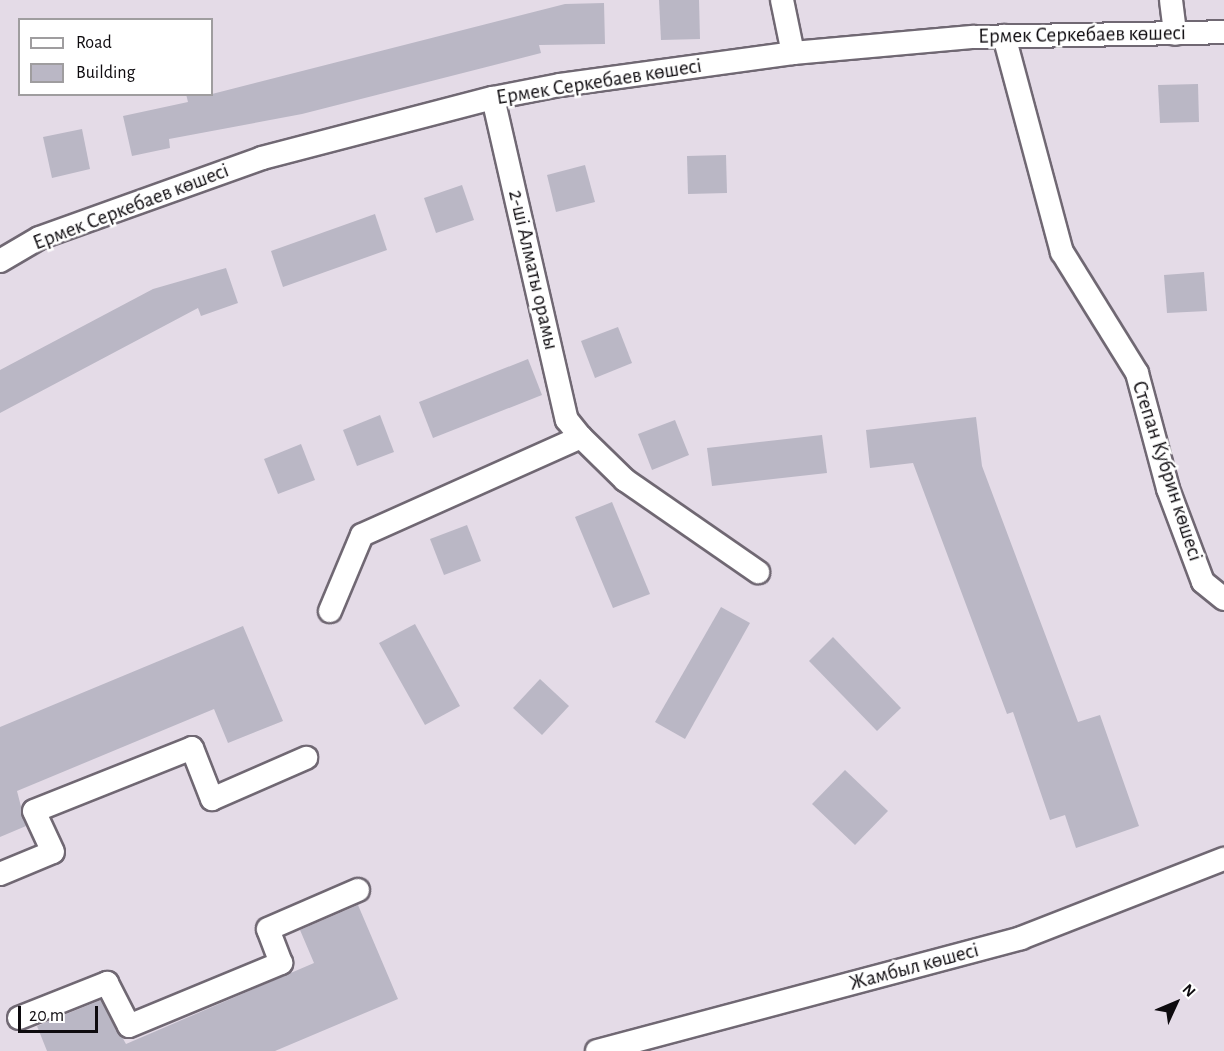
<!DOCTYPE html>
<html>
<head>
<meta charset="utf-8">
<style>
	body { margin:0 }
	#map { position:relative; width:1224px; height:1051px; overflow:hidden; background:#e4dbe7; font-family:"Alegreya Sans",sans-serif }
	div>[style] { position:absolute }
	.building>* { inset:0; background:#bab7c5 }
	.roads { filter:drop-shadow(2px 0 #706873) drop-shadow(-2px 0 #706873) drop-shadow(0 2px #706873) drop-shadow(0 -2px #706873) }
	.minor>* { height:22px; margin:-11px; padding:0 11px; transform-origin:11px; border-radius:11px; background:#fff }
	span { translate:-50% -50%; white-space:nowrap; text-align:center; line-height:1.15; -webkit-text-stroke:5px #fff; paint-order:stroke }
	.street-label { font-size:21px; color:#0e0b0f }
	.legend { position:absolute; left:18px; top:18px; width:195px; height:78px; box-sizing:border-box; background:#fff; border:2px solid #9f9d9f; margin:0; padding:8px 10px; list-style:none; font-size:18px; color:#0e0b0f }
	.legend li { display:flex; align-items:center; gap:12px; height:30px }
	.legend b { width:30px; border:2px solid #9f9d9f }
	.north { position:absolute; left:1146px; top:973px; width:60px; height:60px; -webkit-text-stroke:4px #fff; paint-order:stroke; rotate:46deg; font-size:16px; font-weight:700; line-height:24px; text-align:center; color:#0e0b0f }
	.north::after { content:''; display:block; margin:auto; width:21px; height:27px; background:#0e0b0f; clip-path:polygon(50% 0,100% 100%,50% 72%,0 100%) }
	.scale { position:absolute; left:18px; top:1006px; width:80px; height:27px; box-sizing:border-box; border:3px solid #0e0b0f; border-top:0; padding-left:8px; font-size:18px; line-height:21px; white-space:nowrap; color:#0e0b0f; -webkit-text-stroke:4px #fff; paint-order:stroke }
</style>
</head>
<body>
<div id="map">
	<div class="building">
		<i style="clip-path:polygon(659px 0,699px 0,700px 39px,661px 40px)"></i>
		<i style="clip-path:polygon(604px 3px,605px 44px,539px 45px,541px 53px,302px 114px,169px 139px,170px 148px,132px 156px,123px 116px,188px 102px,186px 94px,212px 94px,565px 4px)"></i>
		<i style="clip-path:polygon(1198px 84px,1199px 122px,1160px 123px,1158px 85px)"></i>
		<i style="clip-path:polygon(82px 129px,90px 169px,52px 178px,43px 137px)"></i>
		<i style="clip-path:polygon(726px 155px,727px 193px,688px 194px,687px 156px)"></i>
		<i style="clip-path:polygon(585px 165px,595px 202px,556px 212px,547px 175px)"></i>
		<i style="clip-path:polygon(462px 185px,474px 220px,436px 233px,424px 198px)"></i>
		<i style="clip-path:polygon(375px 214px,387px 250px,283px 287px,271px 251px)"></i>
		<i style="clip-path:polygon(226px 268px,238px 303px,201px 316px,198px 308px,0 413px,0 370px,153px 289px)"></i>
		<i style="clip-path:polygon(1204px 272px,1207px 311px,1167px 313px,1164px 275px)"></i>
		<i style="clip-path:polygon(618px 327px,632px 363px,595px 378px,581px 341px)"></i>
		<i style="clip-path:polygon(528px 359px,542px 395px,433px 438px,419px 402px)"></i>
		<i style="clip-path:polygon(380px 415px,394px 452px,357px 466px,343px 430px)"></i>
		<i style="clip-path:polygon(976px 417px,982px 466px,1078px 722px,1100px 715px,1139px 826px,1076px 848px,1065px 815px,1050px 820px,1013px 712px,1007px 714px,913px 463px,870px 468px,866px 430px)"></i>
		<i style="clip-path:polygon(675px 420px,689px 455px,652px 470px,638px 434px)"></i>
		<i style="clip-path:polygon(822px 435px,827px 473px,712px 486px,707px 448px)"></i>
		<i style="clip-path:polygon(301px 444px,315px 480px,278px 494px,264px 459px)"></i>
		<i style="clip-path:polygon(612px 502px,650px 594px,613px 608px,575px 517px)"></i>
		<i style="clip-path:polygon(467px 525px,481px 561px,444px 575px,430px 539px)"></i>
		<i style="clip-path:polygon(721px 607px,750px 623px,685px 739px,655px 722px)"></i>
		<i style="clip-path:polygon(415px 624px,460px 706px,425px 725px,379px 643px)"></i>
		<i style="clip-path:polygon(243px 626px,283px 721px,228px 743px,214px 709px,17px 791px,26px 826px,0 837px,0 727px)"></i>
		<i style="clip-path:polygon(833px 637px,901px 708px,877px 731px,809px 661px)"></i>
		<i style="clip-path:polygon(540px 679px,569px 706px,542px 735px,513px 708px)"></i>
		<i style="clip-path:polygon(845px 770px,888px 811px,855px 845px,812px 804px)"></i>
		<i style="clip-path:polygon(358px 905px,398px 999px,275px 1051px,47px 1051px,37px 1026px,101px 1000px,126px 1044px,314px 963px,300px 930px)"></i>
	</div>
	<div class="roads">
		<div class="minor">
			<i style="left:782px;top:0;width:54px;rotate:78.3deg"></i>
			<i style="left:1171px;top:0;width:34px;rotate:83deg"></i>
			<i style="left:1004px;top:36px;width:224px;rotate:75deg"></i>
			<i style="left:1062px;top:252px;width:142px;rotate:58.2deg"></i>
			<i style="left:1137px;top:373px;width:120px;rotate:75deg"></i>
			<i style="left:1168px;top:489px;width:99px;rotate:69.4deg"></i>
			<i style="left:1203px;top:582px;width:27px;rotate:39deg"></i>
			<i style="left:493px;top:98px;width:330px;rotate:77.1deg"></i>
			<i style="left:567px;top:420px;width:22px;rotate:51deg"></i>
			<i style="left:0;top:261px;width:45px;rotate:-30.5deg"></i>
			<i style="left:39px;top:238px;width:237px;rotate:-19.7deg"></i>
			<i style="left:262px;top:158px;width:239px;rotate:-14.6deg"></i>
			<i style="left:493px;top:98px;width:68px;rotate:-11deg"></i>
			<i style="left:560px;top:85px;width:235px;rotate:-7.8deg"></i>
			<i style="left:793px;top:53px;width:182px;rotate:-5.1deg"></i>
			<i style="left:974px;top:37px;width:250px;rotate:-1.1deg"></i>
			<i style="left:330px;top:611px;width:82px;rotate:-67.2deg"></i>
			<i style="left:362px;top:535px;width:240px;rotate:-24.1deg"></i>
			<i style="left:581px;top:437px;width:62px;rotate:44.3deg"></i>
			<i style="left:625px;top:480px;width:162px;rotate:34.7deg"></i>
			<i style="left:0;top:874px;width:57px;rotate:-22.5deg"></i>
			<i style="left:53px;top:852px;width:45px;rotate:-114.9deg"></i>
			<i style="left:34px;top:811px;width:170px;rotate:-21.7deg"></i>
			<i style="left:192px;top:748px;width:55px;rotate:68.6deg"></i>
			<i style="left:212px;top:799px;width:103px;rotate:-23.6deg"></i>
			<i style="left:19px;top:1018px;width:95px;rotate:-21.7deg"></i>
			<i style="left:107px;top:983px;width:48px;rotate:62.9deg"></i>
			<i style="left:129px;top:1026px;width:165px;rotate:-22.5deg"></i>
			<i style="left:281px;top:963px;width:36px;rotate:-111deg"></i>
			<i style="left:268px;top:929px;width:98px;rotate:-23.4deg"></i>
			<i style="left:597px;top:1051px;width:439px;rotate:-14.9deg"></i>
			<i style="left:1021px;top:938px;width:218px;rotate:-21.3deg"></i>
		</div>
	</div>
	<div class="street-label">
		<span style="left:1082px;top:35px;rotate:-1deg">Ермек Серкебаев көшесі</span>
		<span style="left:599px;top:82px;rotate:-9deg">Ермек Серкебаев көшесі</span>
		<span style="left:131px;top:207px;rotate:-21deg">Ермек Серкебаев көшесі</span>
		<span style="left:533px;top:270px;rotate:77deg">2-ші Алматы орамы</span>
		<span style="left:1167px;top:471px;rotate:72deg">Степан Кубрин көшесі</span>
		<span style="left:914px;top:967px;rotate:-15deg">Жамбыл көшесі</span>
	</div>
	<ul class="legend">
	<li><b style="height:8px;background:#fff"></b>Road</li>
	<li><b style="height:16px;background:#bab7c5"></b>Building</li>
	</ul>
	<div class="north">N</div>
	<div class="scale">20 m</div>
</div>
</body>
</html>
